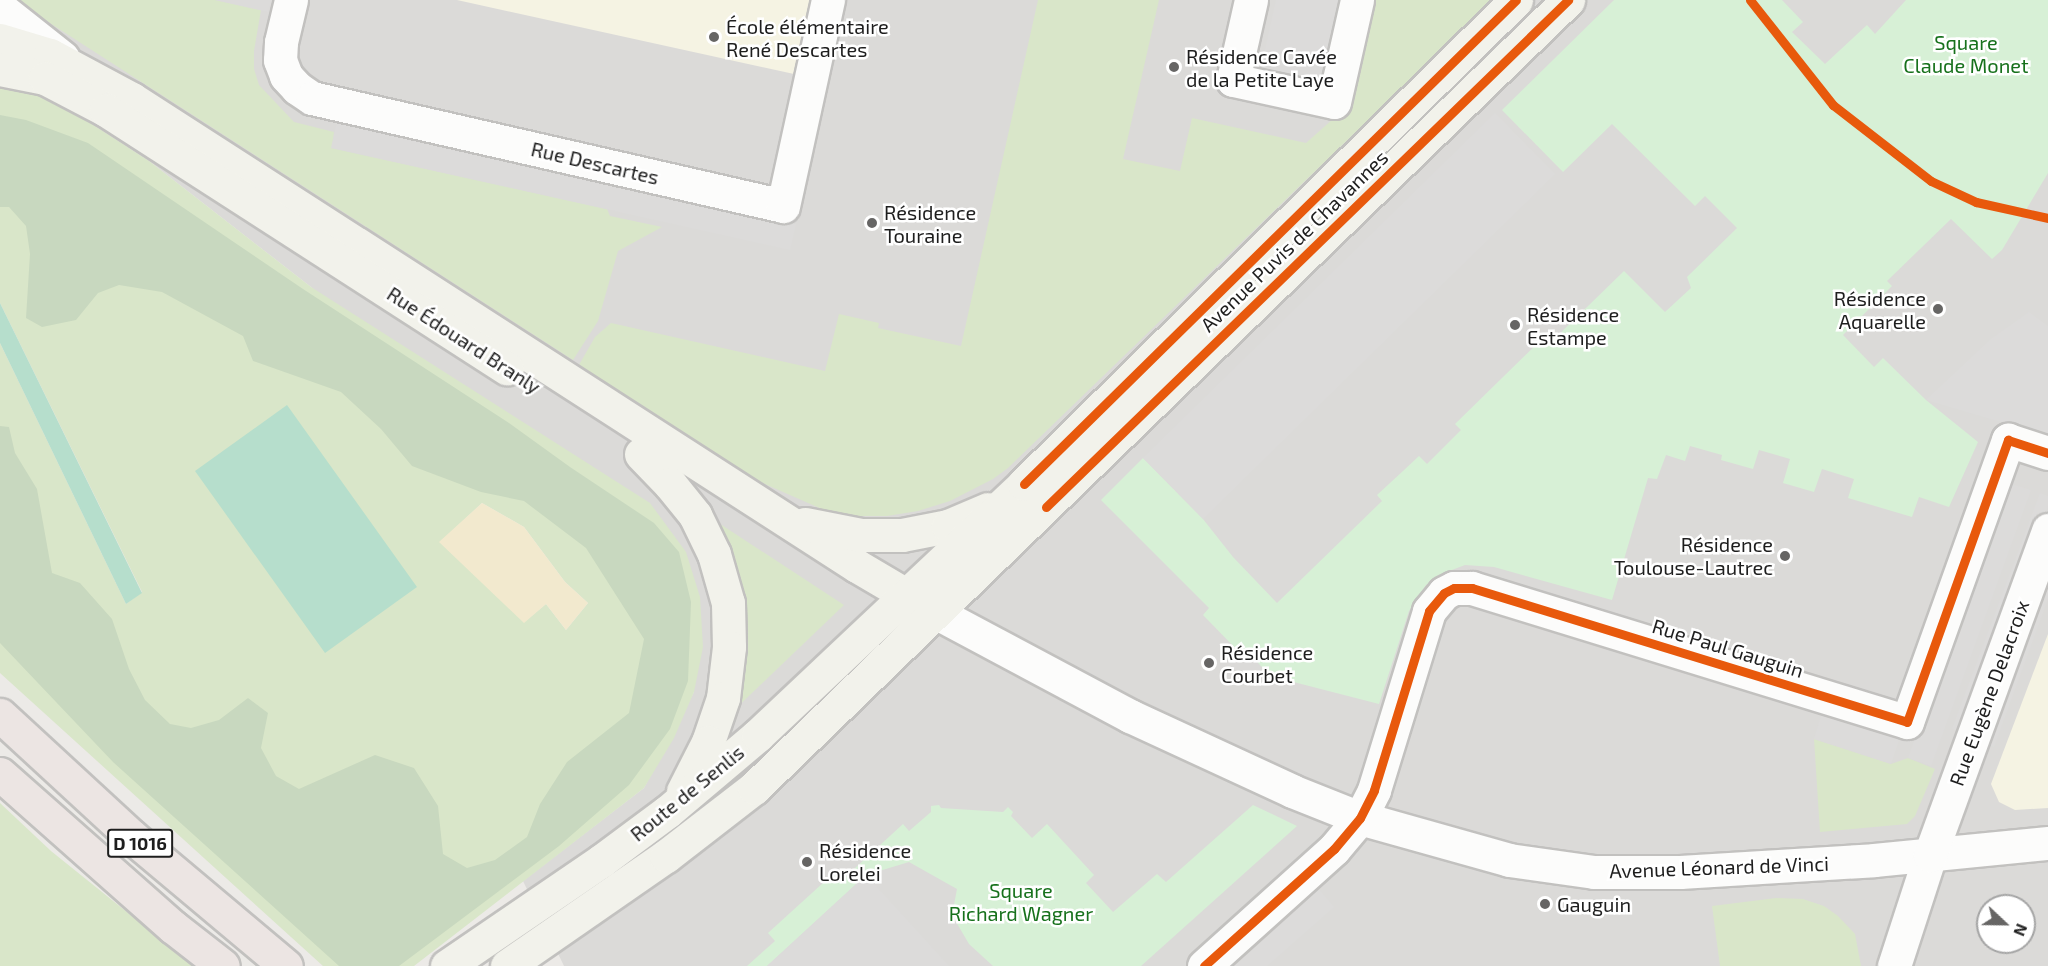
<!DOCTYPE html>
<html>
<head>
<meta charset="utf-8">
<style>
	body { margin:0 }
	#map { position:relative; width:2048px; height:966px; overflow:hidden; background:#eceae7; font-family:"Exo 2",sans-serif }
	div>[style] { position:absolute }
	.residential>* { inset:0; background:#dbdad8 }
	.education>* { inset:0; background:#f5f3e3 }
	.grass>* { inset:0; background:#d9e6c9 }
	.forest>* { inset:0; background:#c8d8bf }
	.sand>* { inset:0; background:#f2e9ce }
	.park>* { inset:0; background:#d7f0d6 }
	.pitch>* { inset:0; background:#b6decc }
	.parking>* { inset:0; background:#dcdbda }
	.roads { filter:drop-shadow(2px 0 #c2c1bf) drop-shadow(-2px 0 #c2c1bf) drop-shadow(0 2px #c2c1bf) drop-shadow(0 -2px #c2c1bf) }
	.minor>* { height:33px; margin:-16.5px; padding:0 16.5px; transform-origin:16.5px; border-radius:16.5px; background:#fcfcfb }
	.secondary>* { height:33px; margin:-16.5px; padding:0 16.5px; transform-origin:16.5px; border-radius:16.5px; background:#f2f2eb }
	.trunk>* { height:33px; margin:-16.5px; padding:0 16.5px; transform-origin:16.5px; border-radius:16.5px; background:#ece5e3 }
	.cycleway>* { height:9px; margin:-4.5px; padding:0 4.5px; transform-origin:4.5px; border-radius:4.5px; background:#e8590c }
	.dots>* { width:16px; height:16px; translate:-50% -50%; box-sizing:border-box; border:3px solid #fff; border-radius:50% }
	span { translate:-50% -50%; white-space:nowrap; text-align:center; line-height:1.15; -webkit-text-stroke:5px #fff; paint-order:stroke }
	.shield-label span { padding:2px 4px; background:#fff; border:2px solid; border-radius:4px; -webkit-text-stroke-width:0 }
	.shield-label { font-size:18px; color:#1e1e1e; font-weight:700 }
	.poi-label { font-size:20px; color:#1e1e1e }
	.left { translate:0 -50%; text-align:left }
	.right { translate:-100% -50%; text-align:right }
	.park-label { font-size:20px; color:#17711c }
	.street-label { font-size:20px; color:#1e1e1e }
	.north { position:absolute; left:1976px; top:894px; width:60px; height:60px; box-sizing:border-box; background:#fff; border:2px solid #a5a5a5; border-radius:50%; rotate:112deg; font-size:16px; font-weight:700; line-height:24px; text-align:center; color:#1e1e1e }
	.north::after { content:''; display:block; margin:auto; width:21px; height:27px; background:#666564; clip-path:polygon(50% 0,100% 100%,50% 72%,0 100%) }
</style>
</head>
<body>
<div id="map">
	<div class="residential">
		<i style="clip-path:polygon(evenodd,0 0,2048px 0,2048px 966px,564px 966px,523px 881px,644px 788px,694px 692px,311px 287px,149px 161px,36px 87px,0 0,1988px 906px,2024px 906px,2024px 942px,1988px 942px,1988px 906px)"></i>
	</div>
	<div class="education">
		<i style="clip-path:polygon(457px 0,811px 0,794px 74px)"></i>
		<i style="clip-path:polygon(2048px 634px,2048px 808px,2015px 810px,1999px 802px,1991px 784px)"></i>
	</div>
	<div class="grass">
		<i style="clip-path:polygon(14px 0,215px 0,261px 10px,254px 51px,254px 69px,259px 85px,294px 122px,334px 132px,332px 148px,607px 209px,610px 216px,662px 227px,618px 251px,598px 321px,573px 360px)"></i>
		<i style="clip-path:polygon(1038px 0,1159px 0,1123px 159px,1180px 171px,1192px 118px,1306px 143px,1351px 103px,1373px 0,1492px 0,1008px 468px,993px 479px,950px 501px,918px 511px,887px 516px,854px 516px,824px 510px,756px 480px,579px 365px,595px 337px,611px 323px,825px 371px,839px 314px,879px 323px,878px 328px,961px 346px)"></i>
		<i style="clip-path:polygon(evenodd,0 83px,35px 87px,149px 161px,311px 287px,650px 503px,686px 552px,700px 597px,703px 647px,694px 692px,674px 738px,644px 788px,414px 966px,323px 966px,0 673px,0 343px,126px 604px,142px 592px,0 303px,0 83px,482px 503px,524px 527px,565px 582px,588px 603px,566px 630px,546px 604px,524px 622px,440px 542px,482px 503px)"></i>
		<i style="clip-path:polygon(705px 514px,844px 605px,729px 715px)"></i>
		<i style="clip-path:polygon(1814px 739px,1891px 764px,1908px 758px,1935px 769px,1915px 816px,1907px 824px,1820px 832px)"></i>
		<i style="clip-path:polygon(0 803px,51px 851px,194px 966px,0 966px)"></i>
		<i style="clip-path:polygon(1776px 898px,1803px 899px,1824px 906px,1838px 916px,1855px 934px,1861px 966px,1720px 966px,1712px 906px)"></i>
	</div>
	<div class="forest">
		<i style="clip-path:polygon(0 115px,26px 120px,88px 143px,303px 289px,509px 423px,570px 467px,654px 523px,679px 552px,691px 602px,688px 681px,670px 729px,629px 785px,559px 846px,399px 966px,339px 966px,113px 762px,0 643px,0 426px,9px 427px,15px 453px,37px 489px,52px 573px,80px 583px,112px 619px,129px 669px,145px 700px,170px 724px,191px 728px,219px 720px,248px 698px,268px 713px,261px 748px,276px 776px,299px 789px,375px 755px,414px 768px,438px 806px,443px 854px,467px 868px,495px 860px,527px 837px,540px 804px,567px 762px,629px 713px,644px 639px,586px 548px,524px 501px,481px 492px,412px 466px,381px 429px,341px 392px,253px 361px,243px 336px,162px 292px,119px 285px,98px 293px,76px 320px,42px 327px,26px 318px,30px 254px,26px 226px,9px 207px,0 207px)"></i>
	</div>
	<div class="sand">
		<i style="clip-path:polygon(482px 503px,524px 527px,565px 582px,588px 603px,566px 630px,546px 604px,524px 623px,439px 542px)"></i>
	</div>
	<div class="park">
		<i style="clip-path:polygon(1614px 0,1782px 0,1803px 22px,1792px 32px,1825px 64px,1867px 25px,1875px 34px,1906px 0,2048px 0,2048px 173px,2002px 250px,1992px 259px,1951px 219px,1887px 281px,1892px 286px,1843px 335px,1874px 367px,1883px 358px,1926px 400px,1978px 442px,1949px 507px,1919px 497px,1912px 517px,1848px 498px,1854px 479px,1822px 469px,1814px 492px,1783px 483px,1790px 459px,1759px 450px,1753px 469px,1721px 460px,1722px 455px,1690px 446px,1685px 461px,1666px 455px,1657px 479px,1648px 478px,1612px 600px,1494px 567px,1465px 565px,1444px 573px,1426px 585px,1409px 611px,1379px 704px,1278px 678px,1273px 679px,1246px 650px,1241px 654px,1203px 615px,1209px 608px,1101px 500px,1143px 458px,1203px 519px,1233px 557px,1277px 603px,1382px 501px,1377px 495px,1403px 471px,1419px 456px,1427px 464px,1461px 430px,1455px 424px,1543px 338px,1549px 344px,1624px 271px,1665px 312px,1691px 288px,1687px 277px,1737px 228px,1705px 196px,1695px 206px,1612px 124px,1563px 172px,1502px 110px)"></i>
		<i style="clip-path:polygon(939px 805px,941px 808px,1003px 812px,1008px 807px,1013px 812px,1011px 816px,1032px 838px,1047px 824px,1094px 875px,1086px 883px,1113px 912px,1157px 874px,1166px 882px,1253px 805px,1297px 826px,1141px 966px,993px 966px,969px 944px,952px 915px,957px 889px,909px 862px,866px 875px,767px 966px,747px 966px,775px 941px,768px 933px,835px 872px,842px 880px,903px 824px,909px 831px,931px 812px,931px 806px)"></i>
	</div>
	<div class="pitch">
		<i style="clip-path:polygon(0 303px,142px 593px,126px 604px,0 343px)"></i>
		<i style="clip-path:polygon(287px 405px,417px 587px,325px 653px,195px 471px)"></i>
	</div>
	<div class="parking">
		<i style="clip-path:polygon(215px 0,271px 0,268px 12px)"></i>
		<i style="clip-path:polygon(1276px 0,1339px 0,1317px 98px,1257px 85px)"></i>
		<i style="clip-path:polygon(1495px 113px,1555px 174px,1203px 519px,1143px 458px)"></i>
		<i style="clip-path:polygon(337px 122px,796px 224px,790px 250px,331px 148px)"></i>
		<i style="clip-path:polygon(2029px 312px,2048px 326px,2048px 436px,1926px 400px,1991px 339px)"></i>
		<i style="clip-path:polygon(2008px 483px,2031px 490px,1931px 766px,1908px 758px)"></i>
		<i style="clip-path:polygon(2040px 493px,2048px 496px,2048px 506px,1966px 733px,1952px 729px)"></i>
		<i style="clip-path:polygon(2048px 564px,2048px 599px,1994px 747px,1981px 742px)"></i>
		<i style="clip-path:polygon(1822px 712px,1900px 737px,1891px 764px,1814px 739px)"></i>
		<i style="clip-path:polygon(866px 875px,949px 966px,767px 966px)"></i>
		<i style="clip-path:polygon(1316px 886px,1334px 907px,1267px 966px,1225px 966px)"></i>
	</div>
	<div class="roads">
		<div class="minor">
			<i style="left:291px;top:0;width:43px;rotate:103.4deg"></i>
			<i style="left:281px;top:42px;width:18px;rotate:93deg"></i>
			<i style="left:280px;top:60px;width:17px;rotate:69deg"></i>
			<i style="left:286px;top:76px;width:16px;rotate:47deg"></i>
			<i style="left:297px;top:88px;width:18px;rotate:34deg"></i>
			<i style="left:312px;top:98px;width:483px;rotate:12.9deg"></i>
			<i style="left:783px;top:206px;width:211px;rotate:-77.7deg"></i>
			<i style="left:1251px;top:0;width:82px;rotate:102.7deg"></i>
			<i style="left:1233px;top:80px;width:103px;rotate:12.3deg"></i>
			<i style="left:1334px;top:102px;width:105px;rotate:-77.3deg"></i>
			<i style="left:0;top:8px;width:80px;rotate:38.4deg"></i>
			<i style="left:937px;top:613px;width:219px;rotate:28.1deg"></i>
			<i style="left:1130px;top:716px;width:179px;rotate:24.8deg"></i>
			<i style="left:1292px;top:791px;width:73px;rotate:21.7deg"></i>
			<i style="left:1360px;top:818px;width:155px;rotate:15.7deg"></i>
			<i style="left:1509px;top:860px;width:86px;rotate:8deg"></i>
			<i style="left:1594px;top:872px;width:86px"></i>
			<i style="left:1680px;top:872px;width:194px;rotate:-3.5deg"></i>
			<i style="left:1874px;top:860px;width:175px;rotate:-5.6deg"></i>
			<i style="left:1204px;top:966px;width:175px;rotate:-42deg"></i>
			<i style="left:1334px;top:849px;width:40px;rotate:-50deg"></i>
			<i style="left:1360px;top:818px;width:31px;rotate:-63deg"></i>
			<i style="left:1374px;top:790px;width:187px;rotate:-72.9deg"></i>
			<i style="left:1429px;top:611px;width:23px;rotate:-50deg"></i>
			<i style="left:1444px;top:593px;width:11px;rotate:-27deg"></i>
			<i style="left:1454px;top:588px;width:18px"></i>
			<i style="left:1472px;top:588px;width:455px;rotate:17.1deg"></i>
			<i style="left:1907px;top:722px;width:300px;rotate:-70.3deg"></i>
			<i style="left:2008px;top:440px;width:42px;rotate:18deg"></i>
			<i style="left:1894px;top:966px;width:117px;rotate:-72deg"></i>
			<i style="left:1930px;top:855px;width:346px;rotate:-70deg"></i>
		</div>
		<div class="secondary">
			<i style="left:0;top:40px;width:52px;rotate:16.7deg"></i>
			<i style="left:50px;top:55px;width:93px;rotate:28.2deg"></i>
			<i style="left:132px;top:99px;width:862px;rotate:32.79deg"></i>
			<i style="left:857px;top:566px;width:79px;rotate:30.5deg"></i>
			<i style="left:0;top:69px;width:46px;rotate:11.3deg"></i>
			<i style="left:45px;top:78px;width:69px;rotate:27.7deg"></i>
			<i style="left:106px;top:110px;width:477px;rotate:32.8deg"></i>
			<i style="left:641px;top:454px;width:42px;rotate:46deg"></i>
			<i style="left:670px;top:484px;width:40px;rotate:51deg"></i>
			<i style="left:695px;top:515px;width:43px;rotate:64deg"></i>
			<i style="left:714px;top:554px;width:51px;rotate:74.1deg"></i>
			<i style="left:728px;top:603px;width:44px;rotate:88.7deg"></i>
			<i style="left:729px;top:647px;width:51px;rotate:96.7deg"></i>
			<i style="left:723px;top:698px;width:46px;rotate:108.8deg"></i>
			<i style="left:708px;top:742px;width:55px;rotate:117deg"></i>
			<i style="left:805px;top:524px;width:57px;rotate:11.1deg"></i>
			<i style="left:861px;top:535px;width:41px"></i>
			<i style="left:902px;top:535px;width:47px;rotate:-11.1deg"></i>
			<i style="left:948px;top:526px;width:43px;rotate:-23deg"></i>
			<i style="left:447px;top:966px;width:186px;rotate:-34.3deg"></i>
			<i style="left:601px;top:861px;width:82px;rotate:-36.6deg"></i>
			<i style="left:667px;top:812px;width:119px;rotate:-40.2deg"></i>
			<i style="left:758px;top:735px;width:366px;rotate:-43.3deg"></i>
			<i style="left:1024px;top:484px;width:690px;rotate:-44.53deg"></i>
			<i style="left:507px;top:966px;width:193px;rotate:-34.7deg"></i>
			<i style="left:666px;top:856px;width:111px;rotate:-37.7deg"></i>
			<i style="left:754px;top:788px;width:1133px;rotate:-44.07deg"></i>
		</div>
		<div class="trunk">
			<i style="left:0;top:715px;width:178px;rotate:42.7deg"></i>
			<i style="left:131px;top:836px;width:202px;rotate:40deg"></i>
			<i style="left:0;top:774px;width:231px;rotate:41.5deg"></i>
			<i style="left:173px;top:927px;width:63px;rotate:38deg"></i>
		</div>
	</div>
	<div class="cycleway">
		<i style="left:1750px;top:0;width:134px;rotate:51.7deg"></i>
		<i style="left:1833px;top:105px;width:124px;rotate:37.8deg"></i>
		<i style="left:1931px;top:181px;width:50px;rotate:25deg"></i>
		<i style="left:1976px;top:202px;width:74px;rotate:12.5deg"></i>
		<i style="left:1024px;top:484px;width:690px;rotate:-44.53deg"></i>
		<i style="left:1046px;top:507px;width:728px;rotate:-44.16deg"></i>
		<i style="left:1204px;top:966px;width:175px;rotate:-42deg"></i>
		<i style="left:1334px;top:849px;width:40px;rotate:-50deg"></i>
		<i style="left:1360px;top:818px;width:31px;rotate:-63deg"></i>
		<i style="left:1374px;top:790px;width:187px;rotate:-72.9deg"></i>
		<i style="left:1429px;top:611px;width:23px;rotate:-50deg"></i>
		<i style="left:1444px;top:593px;width:11px;rotate:-27deg"></i>
		<i style="left:1454px;top:588px;width:18px"></i>
		<i style="left:1472px;top:588px;width:455px;rotate:17.1deg"></i>
		<i style="left:1907px;top:722px;width:300px;rotate:-70.3deg"></i>
		<i style="left:2008px;top:440px;width:42px;rotate:18deg"></i>
	</div>
	<div class="dots">
		<i style="left:714px;top:37px;background:#666564"></i>
		<i style="left:1174px;top:67px;background:#666564"></i>
		<i style="left:872px;top:223px;background:#666564"></i>
		<i style="left:1938px;top:309px;background:#666564"></i>
		<i style="left:1515px;top:325px;background:#666564"></i>
		<i style="left:1785px;top:556px;background:#666564"></i>
		<i style="left:1209px;top:663px;background:#666564"></i>
		<i style="left:807px;top:862px;background:#666564"></i>
		<i style="left:1545px;top:904px;background:#666564"></i>
	</div>
	<div class="shield-label">
		<span style="left:140px;top:843px">D 1016</span>
	</div>
	<div class="poi-label">
		<span class="left" style="left:726px;top:38px">École élémentaire<br>René Descartes</span>
		<span class="left" style="left:1186px;top:68px">Résidence Cavée<br>de la Petite Laye</span>
		<span class="left" style="left:884px;top:224px">Résidence<br>Touraine</span>
		<span class="right" style="left:1926px;top:310px">Résidence<br>Aquarelle</span>
		<span class="left" style="left:1527px;top:326px">Résidence<br>Estampe</span>
		<span class="right" style="left:1773px;top:556px">Résidence<br>Toulouse-Lautrec</span>
		<span class="left" style="left:1221px;top:664px">Résidence<br>Courbet</span>
		<span class="left" style="left:819px;top:862px">Résidence<br>Lorelei</span>
		<span class="left" style="left:1557px;top:904px">Gauguin</span>
	</div>
	<div class="park-label">
		<span style="left:1966px;top:54px">Square<br>Claude Monet</span>
		<span style="left:1021px;top:902px">Square<br>Richard Wagner</span>
	</div>
	<div class="street-label">
		<span style="left:595px;top:163px;rotate:13deg">Rue Descartes</span>
		<span style="left:1294px;top:241px;rotate:-44deg">Avenue Puvis de Chavannes</span>
		<span style="left:464px;top:340px;rotate:33deg">Rue Édouard Branly</span>
		<span style="left:1728px;top:648px;rotate:17deg">Rue Paul Gauguin</span>
		<span style="left:1989px;top:693px;rotate:-70deg">Rue Eugène Delacroix</span>
		<span style="left:687px;top:793px;rotate:-39deg">Route de Senlis</span>
		<span style="left:1719px;top:867px;rotate:-2deg">Avenue Léonard de Vinci</span>
	</div>
	<div class="north">N</div>
</div>
</body>
</html>
